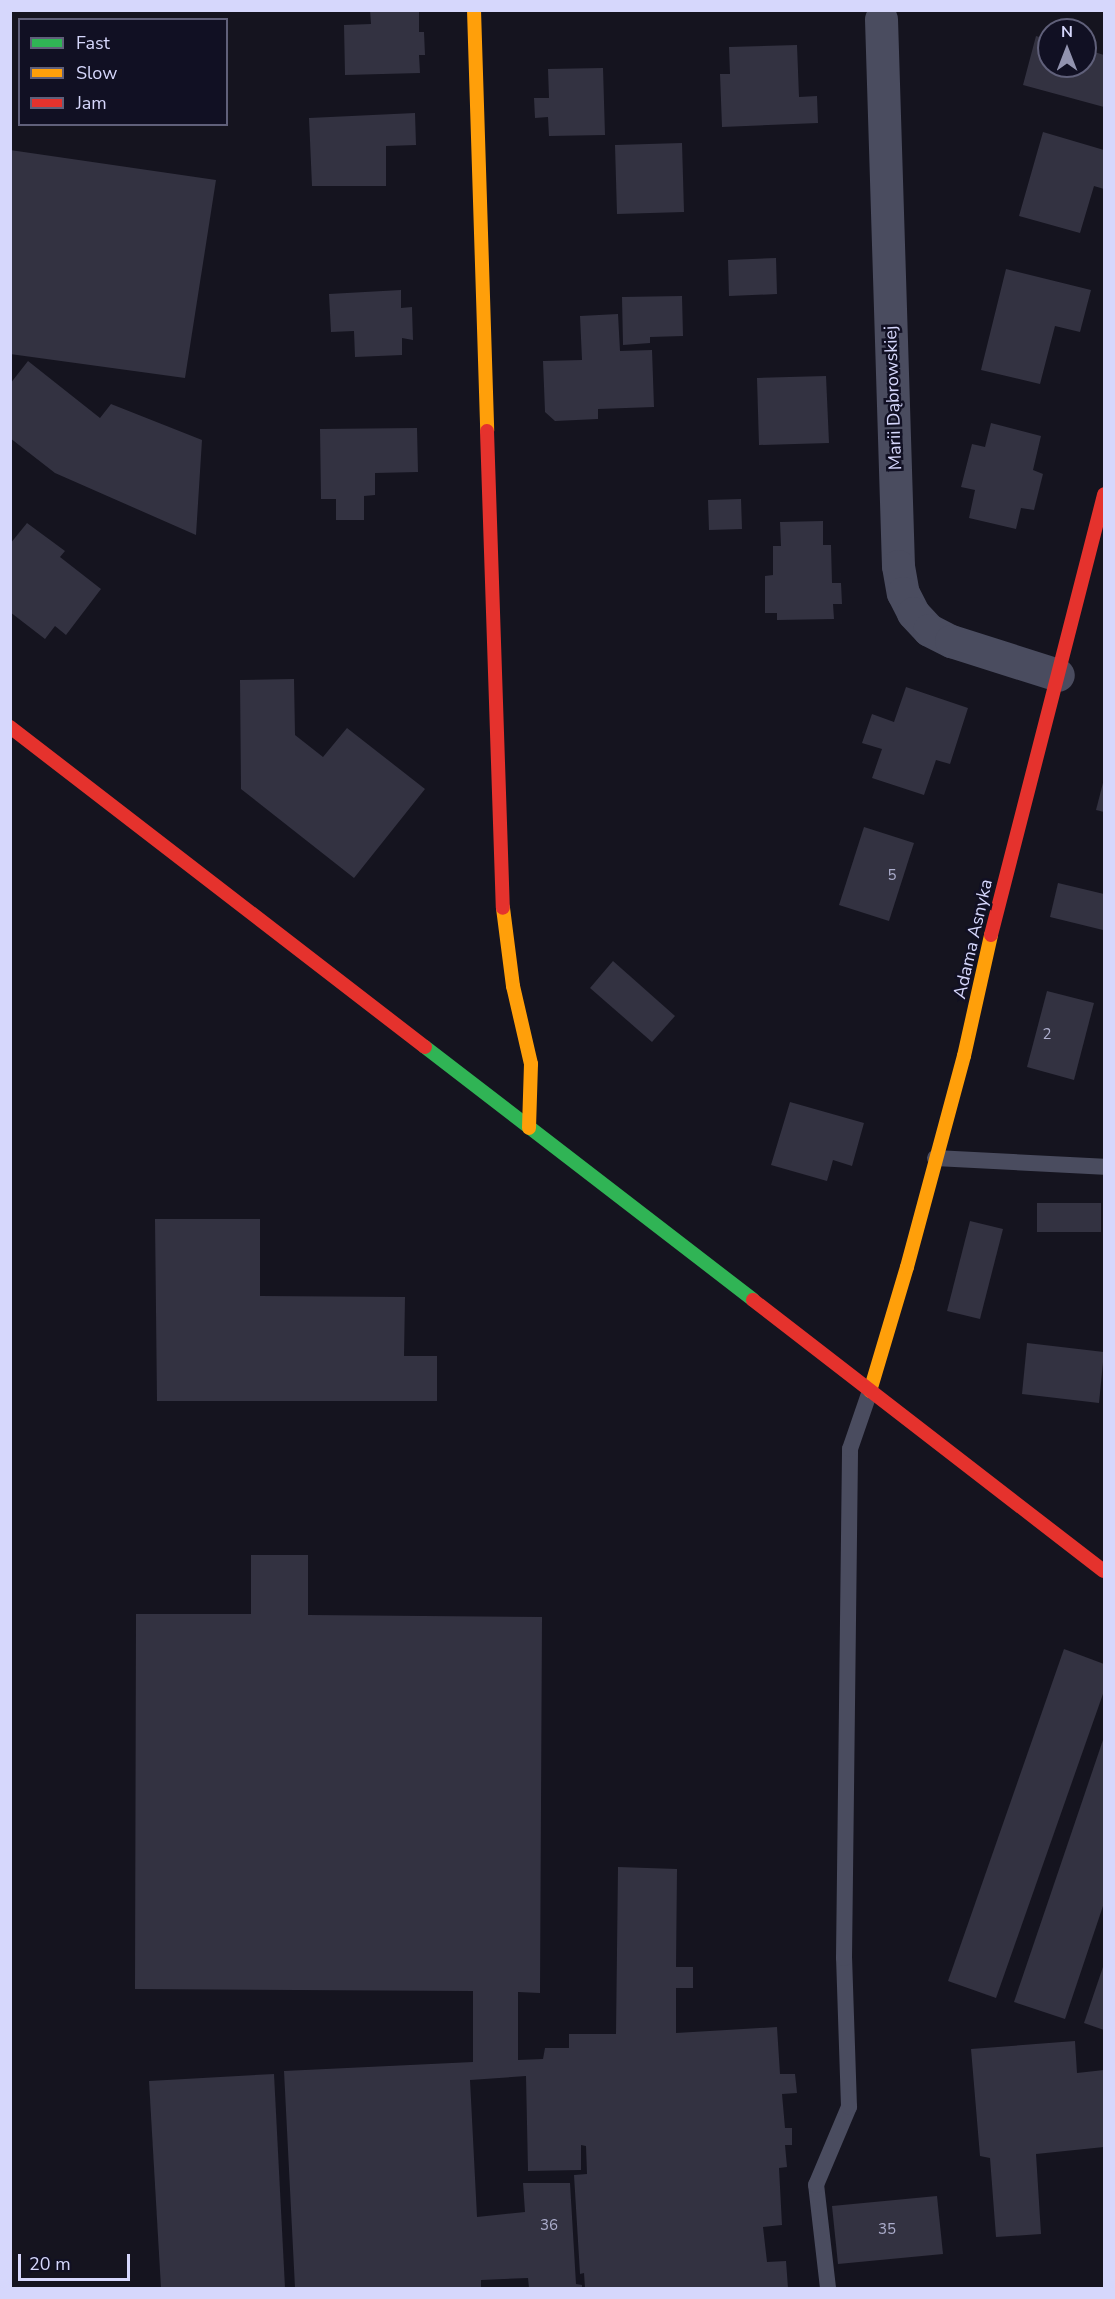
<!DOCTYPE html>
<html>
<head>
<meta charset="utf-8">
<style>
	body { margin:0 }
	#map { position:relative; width:1115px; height:2299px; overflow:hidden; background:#15141f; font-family:"Nunito Sans",sans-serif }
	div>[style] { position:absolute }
	.building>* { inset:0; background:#333241 }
	.lane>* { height:16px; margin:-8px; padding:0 8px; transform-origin:8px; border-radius:8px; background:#4a4c5f }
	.street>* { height:33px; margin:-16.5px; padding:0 16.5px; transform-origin:16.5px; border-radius:16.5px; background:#4a4c5f }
	.fast>* { height:14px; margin:-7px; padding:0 7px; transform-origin:7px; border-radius:7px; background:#30b455 }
	.slow>* { height:14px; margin:-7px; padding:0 7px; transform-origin:7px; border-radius:7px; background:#ff9f0a }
	.jam>* { height:14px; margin:-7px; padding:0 7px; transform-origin:7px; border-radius:7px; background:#e5322d }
	span { translate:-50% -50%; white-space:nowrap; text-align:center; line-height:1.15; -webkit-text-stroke:5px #111023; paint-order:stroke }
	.number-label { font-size:15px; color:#adaecd }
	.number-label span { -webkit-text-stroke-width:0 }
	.street-label { font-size:18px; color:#d6d7fc }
	.frame { position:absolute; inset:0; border:12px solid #d6d7fc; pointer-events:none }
	.legend { position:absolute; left:18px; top:18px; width:210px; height:108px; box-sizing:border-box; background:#111023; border:2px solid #60607a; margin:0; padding:8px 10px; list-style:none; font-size:18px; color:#d6d7fc }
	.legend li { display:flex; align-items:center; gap:12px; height:30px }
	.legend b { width:30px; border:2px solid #60607a }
	.north { position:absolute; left:1037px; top:18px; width:60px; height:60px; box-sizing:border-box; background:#111023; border:2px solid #60607a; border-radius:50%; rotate:0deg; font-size:16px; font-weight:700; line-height:24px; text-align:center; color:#d6d7fc }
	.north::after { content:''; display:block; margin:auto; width:21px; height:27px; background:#9293af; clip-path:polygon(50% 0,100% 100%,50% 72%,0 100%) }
	.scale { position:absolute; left:18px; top:2254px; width:112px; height:27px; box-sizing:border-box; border:3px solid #d6d7fc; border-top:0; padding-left:8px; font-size:18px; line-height:21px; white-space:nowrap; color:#d6d7fc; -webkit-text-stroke:4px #111023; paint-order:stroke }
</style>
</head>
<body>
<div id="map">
	<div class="building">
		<i style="clip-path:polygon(370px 10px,419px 10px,419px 32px,424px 32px,425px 55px,419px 55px,420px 73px,345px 75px,344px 25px,371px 24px)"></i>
		<i style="clip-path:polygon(1036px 36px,1049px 40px,1049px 66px,1085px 66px,1085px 49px,1104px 55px,1104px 107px,1023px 85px)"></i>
		<i style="clip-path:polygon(797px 45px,799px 97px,817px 96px,818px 123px,722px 127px,720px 74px,730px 74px,729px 47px)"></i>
		<i style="clip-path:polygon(603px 68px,605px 135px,549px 136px,548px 117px,535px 118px,534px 98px,549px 98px,548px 69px)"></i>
		<i style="clip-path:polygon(415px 113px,416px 145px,386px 146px,386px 186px,312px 186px,309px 118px)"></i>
		<i style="clip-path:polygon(1043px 132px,1104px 150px,1104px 189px,1094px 186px,1080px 233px,1019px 216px)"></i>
		<i style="clip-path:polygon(682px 143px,684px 212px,617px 214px,615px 145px)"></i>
		<i style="clip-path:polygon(10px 150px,216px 180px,185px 378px,10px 354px)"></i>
		<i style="clip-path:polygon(776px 258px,777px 294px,729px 296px,728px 260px)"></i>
		<i style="clip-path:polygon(1006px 269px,1091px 290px,1080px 332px,1055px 326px,1040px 384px,981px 370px)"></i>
		<i style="clip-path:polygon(401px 290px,401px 308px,412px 307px,413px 340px,402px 338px,402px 355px,355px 357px,354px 331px,331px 332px,329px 294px)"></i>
		<i style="clip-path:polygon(682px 296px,683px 336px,650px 337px,650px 343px,623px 345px,622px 297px)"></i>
		<i style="clip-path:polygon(618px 314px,620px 351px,652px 350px,654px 407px,598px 409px,598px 419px,555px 421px,545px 412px,543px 361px,582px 360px,580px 316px)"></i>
		<i style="clip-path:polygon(28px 361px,100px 418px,111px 404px,202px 440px,196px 535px,55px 473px,10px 438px,10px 384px)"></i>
		<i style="clip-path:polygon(826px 376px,829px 443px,759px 445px,757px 378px)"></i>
		<i style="clip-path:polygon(991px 423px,1041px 436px,1033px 470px,1043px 474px,1034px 510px,1021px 508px,1016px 529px,969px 518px,975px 490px,961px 487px,972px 444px,985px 447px)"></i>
		<i style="clip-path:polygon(417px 428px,418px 472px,375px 473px,375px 495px,364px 496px,364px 520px,336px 520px,336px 499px,321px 499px,320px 429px)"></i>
		<i style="clip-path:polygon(741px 499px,742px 529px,709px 530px,708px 500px)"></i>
		<i style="clip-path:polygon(823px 521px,823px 545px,831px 545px,832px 583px,841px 583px,842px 604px,833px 604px,834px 619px,777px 620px,777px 613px,765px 613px,765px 576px,773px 575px,773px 546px,781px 546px,780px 522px)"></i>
		<i style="clip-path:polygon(27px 523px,65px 551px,60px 557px,101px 589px,66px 635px,55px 626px,45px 639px,10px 612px,10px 544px)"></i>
		<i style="clip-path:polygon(294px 679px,295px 735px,323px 757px,347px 728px,425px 789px,354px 878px,241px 789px,240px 680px)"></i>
		<i style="clip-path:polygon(906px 687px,968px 708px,950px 764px,936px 760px,924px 795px,872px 778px,882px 749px,862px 743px,872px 714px,894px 722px)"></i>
		<i style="clip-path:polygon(1104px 779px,1104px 812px,1096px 810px)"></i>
		<i style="clip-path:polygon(864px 827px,914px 843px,889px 921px,839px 905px)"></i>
		<i style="clip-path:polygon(1058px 883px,1104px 894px,1103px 930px,1050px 917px)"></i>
		<i style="clip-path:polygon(613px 961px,675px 1016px,652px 1042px,590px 988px)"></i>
		<i style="clip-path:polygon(1047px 991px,1094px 1003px,1074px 1080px,1027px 1067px)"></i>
		<i style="clip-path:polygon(790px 1102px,864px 1123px,852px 1166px,833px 1160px,827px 1181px,771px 1165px)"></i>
		<i style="clip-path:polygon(1037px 1203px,1101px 1203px,1101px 1232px,1037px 1232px)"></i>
		<i style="clip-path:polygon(155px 1219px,260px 1219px,260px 1296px,405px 1297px,404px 1356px,437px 1356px,437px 1401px,157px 1401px)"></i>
		<i style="clip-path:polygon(970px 1221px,1003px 1229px,980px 1319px,947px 1311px)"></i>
		<i style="clip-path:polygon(1027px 1343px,1104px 1352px,1099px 1403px,1022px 1394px)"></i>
		<i style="clip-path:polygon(251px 1555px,308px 1555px,308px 1615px,542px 1617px,540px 1993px,518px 1992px,518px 2060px,543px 2059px,545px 2048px,569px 2048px,569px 2034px,616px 2034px,618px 1867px,677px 1869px,676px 1967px,693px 1967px,693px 1988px,676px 1988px,676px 2033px,777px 2027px,780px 2074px,795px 2074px,797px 2093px,782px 2094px,785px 2128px,792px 2128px,792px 2145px,785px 2145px,787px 2167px,779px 2168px,782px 2225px,763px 2227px,767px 2262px,786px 2261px,788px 2288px,585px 2288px,584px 2273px,580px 2274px,574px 2175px,587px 2174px,586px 2146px,581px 2145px,581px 2170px,528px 2171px,526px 2076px,470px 2080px,477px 2217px,525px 2212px,523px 2183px,570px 2183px,576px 2284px,582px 2285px,582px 2288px,529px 2288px,528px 2278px,481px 2280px,481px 2288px,295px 2288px,284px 2071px,473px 2062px,473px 1991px,135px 1989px,136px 1614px,251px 1614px)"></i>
		<i style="clip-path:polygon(1064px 1649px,1104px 1664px,1104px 1691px,996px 1998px,948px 1981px)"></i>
		<i style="clip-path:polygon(1104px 1737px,1104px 1903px,1065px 2019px,1014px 2002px)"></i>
		<i style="clip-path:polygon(1104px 1964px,1104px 2030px,1084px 2023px)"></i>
		<i style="clip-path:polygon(1075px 2041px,1077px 2073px,1104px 2070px,1104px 2147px,1036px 2154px,1041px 2234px,996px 2237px,990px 2158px,980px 2156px,971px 2049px)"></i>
		<i style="clip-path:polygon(274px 2074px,285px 2288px,161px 2288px,149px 2081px)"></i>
		<i style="clip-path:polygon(937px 2196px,943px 2254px,838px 2264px,832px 2206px)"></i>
	</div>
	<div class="lane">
		<i style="left:935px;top:1158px;width:169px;rotate:3deg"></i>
		<i style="left:828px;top:2288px;width:104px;rotate:-96.6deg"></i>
		<i style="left:816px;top:2185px;width:85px;rotate:-67.1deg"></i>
		<i style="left:849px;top:2107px;width:149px;rotate:-91.9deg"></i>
		<i style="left:844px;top:1958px;width:509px;rotate:-89.32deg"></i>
		<i style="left:850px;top:1449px;width:61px;rotate:-71deg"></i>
	</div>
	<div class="street">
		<i style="left:881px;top:19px;width:547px;rotate:88.22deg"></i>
		<i style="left:898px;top:566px;width:27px;rotate:80deg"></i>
		<i style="left:903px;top:593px;width:22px;rotate:63deg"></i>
		<i style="left:913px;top:613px;width:23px;rotate:47deg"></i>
		<i style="left:929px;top:630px;width:25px;rotate:27deg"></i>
		<i style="left:951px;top:641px;width:112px;rotate:17.6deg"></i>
	</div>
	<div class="fast">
		<i style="left:425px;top:1047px;width:414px;rotate:37.6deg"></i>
	</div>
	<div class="slow">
		<i style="left:474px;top:10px;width:421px;rotate:88.2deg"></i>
		<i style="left:503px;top:908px;width:79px;rotate:82.7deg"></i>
		<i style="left:513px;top:986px;width:80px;rotate:77deg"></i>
		<i style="left:531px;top:1064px;width:64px;rotate:91.8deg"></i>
		<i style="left:870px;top:1391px;width:129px;rotate:-73.4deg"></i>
		<i style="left:907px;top:1267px;width:219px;rotate:-74.9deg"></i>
		<i style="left:964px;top:1056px;width:124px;rotate:-77.4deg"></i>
	</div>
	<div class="jam">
		<i style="left:487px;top:431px;width:477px;rotate:88.1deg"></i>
		<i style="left:10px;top:727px;width:524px;rotate:37.64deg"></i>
		<i style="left:991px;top:935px;width:455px;rotate:-75.6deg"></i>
		<i style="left:753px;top:1300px;width:443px;rotate:37.7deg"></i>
	</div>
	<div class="number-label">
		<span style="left:892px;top:876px">5</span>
		<span style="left:1047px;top:1035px">2</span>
		<span style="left:549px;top:2226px">36</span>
		<span style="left:887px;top:2230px">35</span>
	</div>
	<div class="street-label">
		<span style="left:893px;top:398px;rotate:-92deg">Marii Dąbrowskiej</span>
		<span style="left:973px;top:939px;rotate:-77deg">Adama Asnyka</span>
	</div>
	<div class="frame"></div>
	<ul class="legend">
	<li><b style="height:8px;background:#30b455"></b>Fast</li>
	<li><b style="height:8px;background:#ff9f0a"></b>Slow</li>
	<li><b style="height:8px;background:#e5322d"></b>Jam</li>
	</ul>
	<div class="north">N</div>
	<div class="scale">20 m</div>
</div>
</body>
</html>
